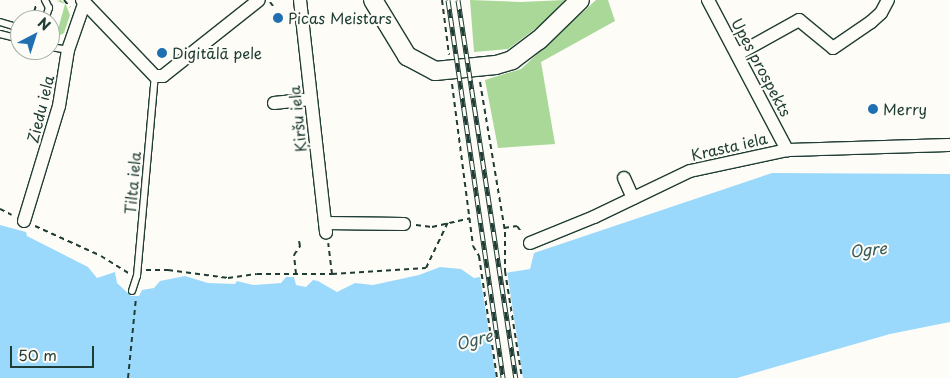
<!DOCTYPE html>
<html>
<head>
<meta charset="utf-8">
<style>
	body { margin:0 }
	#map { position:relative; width:950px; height:378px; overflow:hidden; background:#fdfcf7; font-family:"Playpen Sans",sans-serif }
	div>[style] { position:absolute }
	.green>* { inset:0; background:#a9d898 }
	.water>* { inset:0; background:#9bd9fc }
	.pier>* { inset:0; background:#fdfcf7 }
	.path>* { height:2px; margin-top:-1px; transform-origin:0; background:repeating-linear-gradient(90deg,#1f3d34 0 5px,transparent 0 9px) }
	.roads { filter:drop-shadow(1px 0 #1f3d34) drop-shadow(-1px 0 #1f3d34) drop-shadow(0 1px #1f3d34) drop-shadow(0 -1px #1f3d34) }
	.service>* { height:6px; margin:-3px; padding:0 3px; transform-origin:3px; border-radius:3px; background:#fdfcf7 }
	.minor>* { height:12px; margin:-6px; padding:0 6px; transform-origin:6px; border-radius:6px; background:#fdfcf7 }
	.secondary>* { height:18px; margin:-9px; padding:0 9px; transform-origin:9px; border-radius:9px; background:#fdfcf7 }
	.rail>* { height:5px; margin-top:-2.5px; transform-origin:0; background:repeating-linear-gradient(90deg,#fdfcf7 0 9px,#1f3d34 0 18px); box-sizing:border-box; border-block:1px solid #1f3d34 }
	.dots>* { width:14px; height:14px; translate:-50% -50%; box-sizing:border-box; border:2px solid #fdfcf7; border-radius:50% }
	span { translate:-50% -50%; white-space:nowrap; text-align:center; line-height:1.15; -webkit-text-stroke:4px #fdfcf7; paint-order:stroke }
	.poi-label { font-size:15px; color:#1f3d34 }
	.left { translate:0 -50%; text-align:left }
	.street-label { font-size:15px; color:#1f3d34 }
	.water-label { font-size:16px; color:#385c5c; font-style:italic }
	.north { position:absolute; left:10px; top:10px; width:50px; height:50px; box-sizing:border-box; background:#fdfcf7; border:1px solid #a4b0a9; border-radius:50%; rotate:40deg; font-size:14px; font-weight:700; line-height:20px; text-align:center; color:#1f3d34 }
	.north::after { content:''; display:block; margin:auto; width:18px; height:22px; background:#1f6fb2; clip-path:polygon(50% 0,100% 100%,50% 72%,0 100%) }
	.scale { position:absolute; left:10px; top:346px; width:84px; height:22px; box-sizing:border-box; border:2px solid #1f3d34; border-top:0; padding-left:6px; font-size:15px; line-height:18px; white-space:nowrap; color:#1f3d34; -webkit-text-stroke:4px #fdfcf7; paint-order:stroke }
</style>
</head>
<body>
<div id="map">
	<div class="green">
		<i style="clip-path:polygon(61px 0,66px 5px,70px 15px,64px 33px,53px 39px,50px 33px,57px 33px,65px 4px,57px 1px)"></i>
		<i style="clip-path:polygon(470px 0,521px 2px,565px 0,543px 23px,508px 49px,474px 52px)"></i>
		<i style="clip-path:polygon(596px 0,608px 0,615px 21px,541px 62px,555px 144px,498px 148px,485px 80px,521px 69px)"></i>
	</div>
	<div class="water">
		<i style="clip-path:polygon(772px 173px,950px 174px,950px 322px,890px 334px,737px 378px,0 378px,0 225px,26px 232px,27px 236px,88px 267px,97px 278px,115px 272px,117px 283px,131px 296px,139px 296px,142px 290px,154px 288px,160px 281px,185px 276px,208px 283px,235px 284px,237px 281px,253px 285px,281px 283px,286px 277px,294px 277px,296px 285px,306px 287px,313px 280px,318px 281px,337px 292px,355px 283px,373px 285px,419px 275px,440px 267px,461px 269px,474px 278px,530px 269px,534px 253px)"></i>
	</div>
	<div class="pier">
		<i style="clip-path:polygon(507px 271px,523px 378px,496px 378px,480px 275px)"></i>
	</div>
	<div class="path">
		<i style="left:64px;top:0;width:9px;rotate:49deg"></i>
		<i style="left:442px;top:0;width:55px;rotate:82.7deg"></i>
		<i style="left:270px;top:2px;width:5px;rotate:53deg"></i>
		<i style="left:32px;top:20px;width:16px;rotate:-75deg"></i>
		<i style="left:480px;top:82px;width:152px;rotate:80.5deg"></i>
		<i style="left:505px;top:232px;width:39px;rotate:90deg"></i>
		<i style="left:505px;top:271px;width:108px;rotate:81deg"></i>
		<i style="left:452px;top:84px;width:163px;rotate:82.6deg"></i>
		<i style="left:473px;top:246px;width:12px;rotate:59deg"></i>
		<i style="left:479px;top:256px;width:123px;rotate:81.6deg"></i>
		<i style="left:0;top:209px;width:13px;rotate:27deg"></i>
		<i style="left:416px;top:225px;width:16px;rotate:7deg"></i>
		<i style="left:432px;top:227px;width:39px;rotate:-13deg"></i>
		<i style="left:35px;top:226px;width:72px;rotate:24.4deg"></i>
		<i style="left:101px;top:256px;width:32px;rotate:32deg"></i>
		<i style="left:504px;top:228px;width:13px;rotate:-9deg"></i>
		<i style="left:517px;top:226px;width:9px;rotate:54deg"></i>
		<i style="left:146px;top:270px;width:22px"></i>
		<i style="left:168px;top:270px;width:61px;rotate:7.6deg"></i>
		<i style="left:228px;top:278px;width:29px;rotate:-8deg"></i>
		<i style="left:257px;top:274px;width:75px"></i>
		<i style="left:332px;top:274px;width:31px;rotate:-97deg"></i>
		<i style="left:296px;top:274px;width:19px;rotate:-96deg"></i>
		<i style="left:294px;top:255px;width:11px;rotate:-56deg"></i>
		<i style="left:300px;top:246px;width:5px;rotate:-101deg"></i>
		<i style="left:332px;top:274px;width:94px;rotate:-3.7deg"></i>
		<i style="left:426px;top:268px;width:51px;rotate:-64.4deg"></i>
		<i style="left:128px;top:378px;width:80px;rotate:-84.3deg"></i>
	</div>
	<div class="roads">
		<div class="service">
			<i style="left:45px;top:20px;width:13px;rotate:-72deg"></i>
			<i style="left:49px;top:8px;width:9px;rotate:-117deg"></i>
			<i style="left:0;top:22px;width:21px;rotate:17deg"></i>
			<i style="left:0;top:34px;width:21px;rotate:14deg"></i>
			<i style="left:50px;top:47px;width:18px;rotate:9deg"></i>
			<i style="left:132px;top:291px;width:16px;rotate:-72deg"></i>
			<i style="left:137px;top:276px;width:201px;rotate:-84.9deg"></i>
		</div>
		<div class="minor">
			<i style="left:82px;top:0;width:105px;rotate:46.2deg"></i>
			<i style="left:155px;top:76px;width:8px"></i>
			<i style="left:163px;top:76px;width:122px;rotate:-38.4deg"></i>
			<i style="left:300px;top:0;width:234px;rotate:83.6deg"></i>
			<i style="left:708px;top:0;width:170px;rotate:62.2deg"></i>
			<i style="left:738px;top:54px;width:70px;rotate:-29.1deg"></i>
			<i style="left:799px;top:20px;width:44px;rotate:39.5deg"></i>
			<i style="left:833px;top:48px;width:46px;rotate:-34.4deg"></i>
			<i style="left:871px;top:22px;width:13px;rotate:-42deg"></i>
			<i style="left:881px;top:13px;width:15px;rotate:-62deg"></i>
			<i style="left:274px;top:103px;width:37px;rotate:-6deg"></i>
			<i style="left:624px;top:178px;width:22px;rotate:66deg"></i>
			<i style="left:24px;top:221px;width:120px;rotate:-73.1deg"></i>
			<i style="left:59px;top:106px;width:57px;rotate:-80.9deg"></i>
			<i style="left:68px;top:50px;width:49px;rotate:-70.8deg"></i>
			<i style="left:325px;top:223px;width:79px;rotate:0.7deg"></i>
			<i style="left:530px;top:243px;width:69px;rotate:-22.1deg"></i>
			<i style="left:594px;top:217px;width:106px;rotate:-25.6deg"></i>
			<i style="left:690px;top:171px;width:99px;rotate:-12.2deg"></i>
			<i style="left:787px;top:150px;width:163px;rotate:-1.8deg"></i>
		</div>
		<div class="secondary">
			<i style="left:373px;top:0;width:66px;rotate:58.7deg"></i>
			<i style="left:407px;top:56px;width:32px;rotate:28deg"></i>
			<i style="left:435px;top:71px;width:61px;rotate:-5.6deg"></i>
			<i style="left:496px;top:65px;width:17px;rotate:-17deg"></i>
			<i style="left:512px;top:60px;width:34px;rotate:-37deg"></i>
			<i style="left:539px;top:40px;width:57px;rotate:-44.3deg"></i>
		</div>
	</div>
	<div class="rail">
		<i style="left:448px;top:0;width:382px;rotate:81.7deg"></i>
		<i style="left:458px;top:0;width:382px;rotate:81.3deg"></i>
	</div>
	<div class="dots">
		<i style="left:278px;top:18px;background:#1f6fb2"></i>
		<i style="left:162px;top:53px;background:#1f6fb2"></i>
		<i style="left:873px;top:109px;background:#1f6fb2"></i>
	</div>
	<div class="poi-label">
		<span class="left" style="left:288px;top:18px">Picas Meistars</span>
		<span class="left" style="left:172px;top:53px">Digitālā pele</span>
		<span class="left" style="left:883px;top:109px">Merry</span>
	</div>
	<div class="street-label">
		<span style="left:762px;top:67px;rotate:62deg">Upes prospekts</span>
		<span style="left:40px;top:109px;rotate:-76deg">Ziedu iela</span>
		<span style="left:297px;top:119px;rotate:-96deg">Ķiršu iela</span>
		<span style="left:729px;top:146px;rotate:-13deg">Krasta iela</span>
		<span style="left:132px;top:183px;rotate:-85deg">Tilta iela</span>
	</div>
	<div class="water-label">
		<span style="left:868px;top:249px;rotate:-6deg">Ogre</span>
		<span style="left:474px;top:339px;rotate:-15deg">Ogre</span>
	</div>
	<div class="north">N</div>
	<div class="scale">50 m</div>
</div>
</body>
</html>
